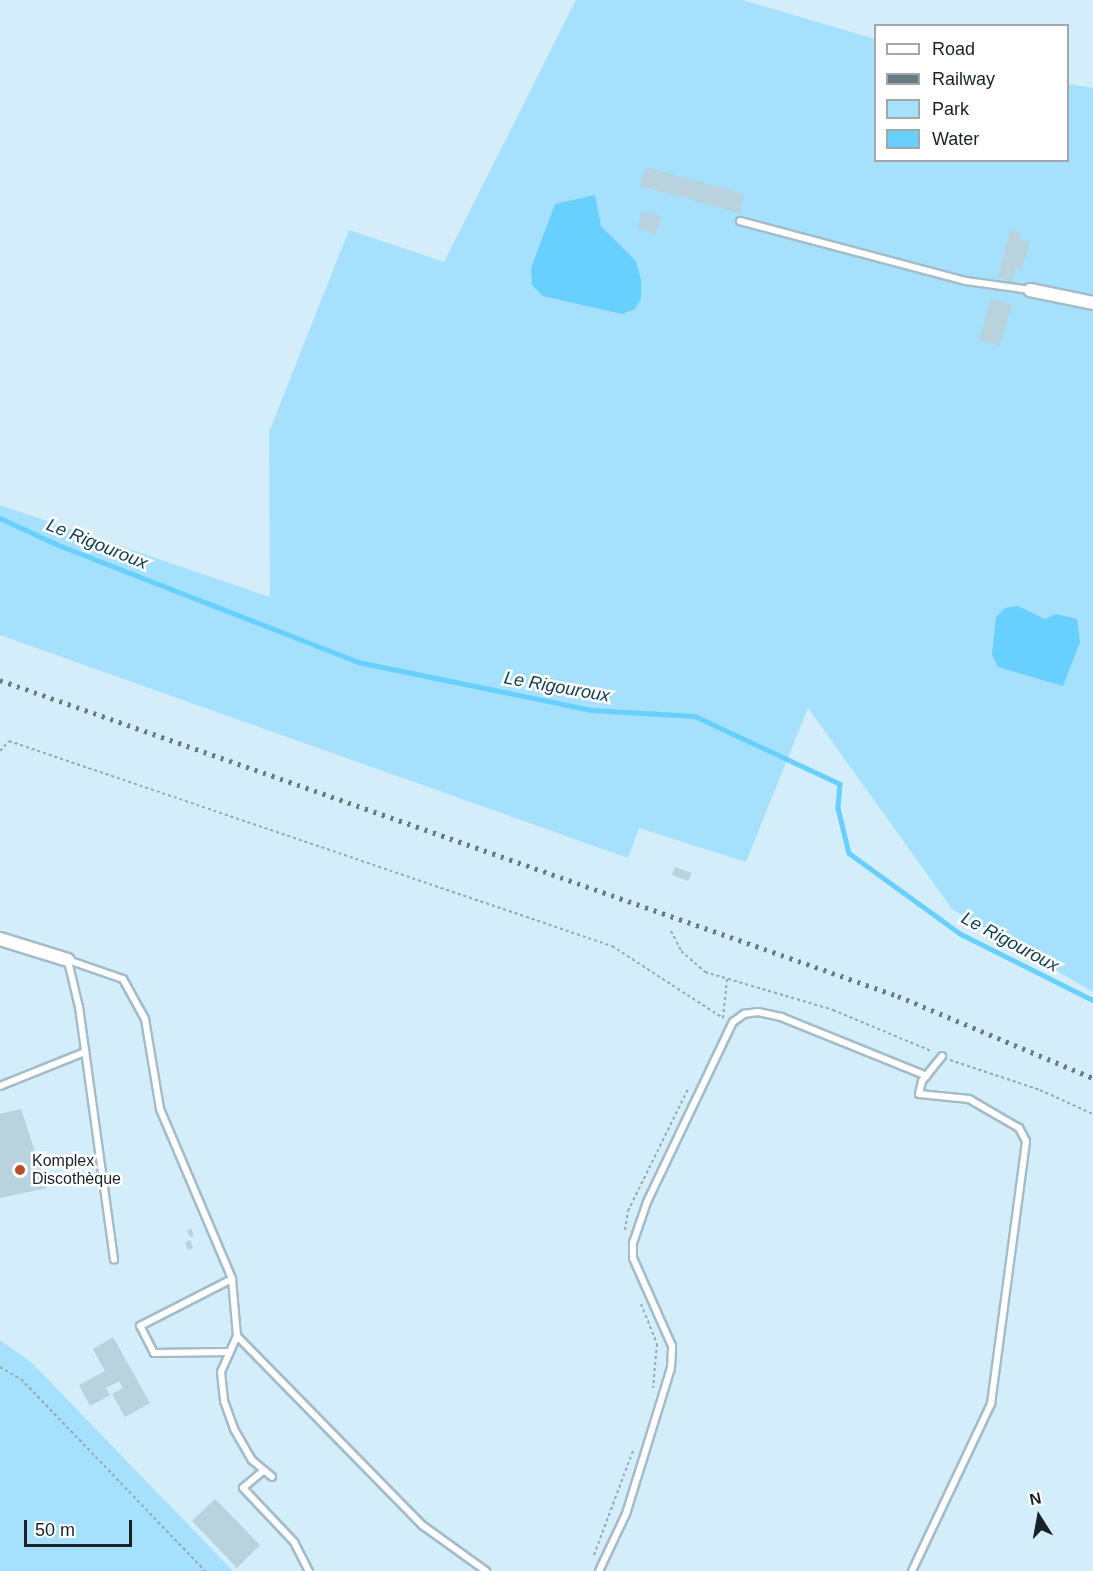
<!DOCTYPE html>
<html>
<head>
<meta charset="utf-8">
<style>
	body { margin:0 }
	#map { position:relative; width:1093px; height:1571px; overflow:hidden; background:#d3edfa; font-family:Helvetica,sans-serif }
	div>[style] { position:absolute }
	.green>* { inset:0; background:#a5e0fd }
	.water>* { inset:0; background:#67d0fe }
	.stream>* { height:4.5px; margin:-2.25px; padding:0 2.25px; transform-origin:2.25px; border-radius:2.25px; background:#67d0fe }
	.building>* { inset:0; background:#b8d2de }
	.path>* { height:2px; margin-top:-1px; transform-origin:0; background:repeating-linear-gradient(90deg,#94a9b3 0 3px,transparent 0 6px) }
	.roads { filter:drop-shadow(2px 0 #a3bcc8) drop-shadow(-2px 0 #a3bcc8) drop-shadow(0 2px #a3bcc8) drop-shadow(0 -2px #a3bcc8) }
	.lane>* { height:6px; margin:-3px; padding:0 3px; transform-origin:3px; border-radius:3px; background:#fff }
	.street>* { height:12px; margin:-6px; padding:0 6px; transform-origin:6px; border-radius:6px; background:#fff }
	.rail>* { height:4.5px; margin-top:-2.25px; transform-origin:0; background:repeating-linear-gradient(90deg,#697a82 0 3px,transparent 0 9px) }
	.dots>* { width:16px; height:16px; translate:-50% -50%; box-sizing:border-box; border:3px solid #fff; border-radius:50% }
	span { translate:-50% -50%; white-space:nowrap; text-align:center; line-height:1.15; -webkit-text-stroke:5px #fff; paint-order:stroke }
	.poi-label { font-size:16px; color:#192327 }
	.left { translate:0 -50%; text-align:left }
	.water-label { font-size:18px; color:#0f3e51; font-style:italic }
	.legend { position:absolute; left:874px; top:24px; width:195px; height:138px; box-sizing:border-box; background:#fff; border:2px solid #a3a7a9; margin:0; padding:8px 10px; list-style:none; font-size:18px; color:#192327 }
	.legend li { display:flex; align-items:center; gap:12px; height:30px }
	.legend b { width:30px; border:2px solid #a3a7a9 }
	.north { position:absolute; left:1009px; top:1487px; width:60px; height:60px; -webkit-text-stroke:4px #fff; paint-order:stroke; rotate:349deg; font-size:16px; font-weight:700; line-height:24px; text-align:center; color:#192327 }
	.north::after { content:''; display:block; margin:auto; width:21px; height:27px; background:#192327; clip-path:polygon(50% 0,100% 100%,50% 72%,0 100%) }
	.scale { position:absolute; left:24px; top:1520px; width:108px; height:27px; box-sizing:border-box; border:3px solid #192327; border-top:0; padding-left:8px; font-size:18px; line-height:21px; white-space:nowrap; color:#192327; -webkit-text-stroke:4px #fff; paint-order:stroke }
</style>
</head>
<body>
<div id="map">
	<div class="green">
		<i style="clip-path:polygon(576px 0,742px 0,875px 39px,876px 160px,1068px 160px,1068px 84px,1093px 88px,1093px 992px,952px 909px,808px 708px,746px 862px,639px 828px,628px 858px,0 635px,0 505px,270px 597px,269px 432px,349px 230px,444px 262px)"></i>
		<i style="clip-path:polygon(0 1340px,32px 1363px,233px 1571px,0 1571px)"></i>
	</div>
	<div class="water">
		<i style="clip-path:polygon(595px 195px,601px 226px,636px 261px,641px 280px,641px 298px,635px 309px,622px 314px,543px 296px,532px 285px,531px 268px,555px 204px)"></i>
		<i style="clip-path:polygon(1018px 606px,1045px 619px,1056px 614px,1077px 619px,1080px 642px,1063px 686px,998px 667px,992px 655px,996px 617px,1005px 608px)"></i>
	</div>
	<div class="stream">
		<i style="left:0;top:518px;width:67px;rotate:24.7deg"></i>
		<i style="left:61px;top:546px;width:319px;rotate:21.3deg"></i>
		<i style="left:358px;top:662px;width:238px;rotate:11.6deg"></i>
		<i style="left:591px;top:710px;width:104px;rotate:3.3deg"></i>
		<i style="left:695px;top:716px;width:160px;rotate:25.1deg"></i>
		<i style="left:840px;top:784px;width:24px;rotate:95deg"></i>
		<i style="left:838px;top:808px;width:46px;rotate:76.3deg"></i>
		<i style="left:849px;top:853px;width:138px;rotate:35.9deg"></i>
		<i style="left:961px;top:934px;width:148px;rotate:26.6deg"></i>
	</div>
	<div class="building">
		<i style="clip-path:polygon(645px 167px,744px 194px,740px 213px,640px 186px)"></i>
		<i style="clip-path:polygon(643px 211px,661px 216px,656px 234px,637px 228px)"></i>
		<i style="clip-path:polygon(1010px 230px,1020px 232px,1019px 239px,1030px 242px,1022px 269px,1016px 267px,1012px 282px,998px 278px)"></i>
		<i style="clip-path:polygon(991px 299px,1012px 304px,1000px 346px,979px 340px)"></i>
		<i style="clip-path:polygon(675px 867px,692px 873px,688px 881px,672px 875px)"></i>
		<i style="clip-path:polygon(21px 1109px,47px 1188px,0 1198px,0 1114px)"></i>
		<i style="clip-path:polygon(191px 1229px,194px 1236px,190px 1237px,187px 1230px)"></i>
		<i style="clip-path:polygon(190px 1240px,193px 1248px,188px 1250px,185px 1243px)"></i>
		<i style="clip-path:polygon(113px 1337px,150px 1403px,125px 1417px,112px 1394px,123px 1388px,119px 1381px,106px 1388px,110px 1395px,90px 1406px,79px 1385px,105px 1371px,93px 1349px)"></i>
		<i style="clip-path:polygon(215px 1499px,260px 1545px,237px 1568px,192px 1521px)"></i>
	</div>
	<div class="path">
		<i style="left:0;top:751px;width:13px;rotate:-48deg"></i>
		<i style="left:9px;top:741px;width:637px;rotate:18.78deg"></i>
		<i style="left:612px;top:946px;width:132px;rotate:33deg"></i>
		<i style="left:671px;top:931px;width:22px;rotate:63deg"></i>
		<i style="left:681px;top:951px;width:32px;rotate:41deg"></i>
		<i style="left:705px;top:972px;width:134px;rotate:16.5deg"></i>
		<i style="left:833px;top:1010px;width:106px;rotate:22.7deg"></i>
		<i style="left:723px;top:1018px;width:39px;rotate:-84deg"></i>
		<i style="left:950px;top:1060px;width:95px;rotate:18.4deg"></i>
		<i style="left:1040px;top:1090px;width:58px;rotate:24.4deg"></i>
		<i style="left:625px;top:1230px;width:19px;rotate:-81deg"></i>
		<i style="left:628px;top:1211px;width:138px;rotate:-63.8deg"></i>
		<i style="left:641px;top:1304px;width:43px;rotate:68.2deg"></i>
		<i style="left:657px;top:1344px;width:44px;rotate:95.2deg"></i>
		<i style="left:0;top:1367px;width:24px;rotate:30deg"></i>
		<i style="left:21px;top:1379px;width:266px;rotate:46.2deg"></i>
		<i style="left:594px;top:1555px;width:114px;rotate:-69.5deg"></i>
	</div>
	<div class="roads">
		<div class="lane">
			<i style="left:740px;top:221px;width:234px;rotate:14.9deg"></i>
			<i style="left:966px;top:281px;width:65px;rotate:8deg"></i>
			<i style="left:68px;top:960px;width:58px;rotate:19.1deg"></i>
			<i style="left:123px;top:979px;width:46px;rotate:61.2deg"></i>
			<i style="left:145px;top:1019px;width:91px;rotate:80.5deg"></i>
			<i style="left:160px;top:1109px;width:185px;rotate:67deg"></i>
			<i style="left:232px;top:1279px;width:57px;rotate:85deg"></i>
			<i style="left:237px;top:1336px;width:264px;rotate:45.6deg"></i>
			<i style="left:422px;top:1525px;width:79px;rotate:35.7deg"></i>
			<i style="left:68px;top:961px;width:47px;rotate:76.6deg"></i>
			<i style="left:79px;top:1007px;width:255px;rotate:82.1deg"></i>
			<i style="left:0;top:1086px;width:92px;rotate:-21.8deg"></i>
			<i style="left:237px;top:1336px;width:39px;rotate:114deg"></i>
			<i style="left:221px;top:1372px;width:29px;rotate:84deg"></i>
			<i style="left:224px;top:1401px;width:30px;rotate:70deg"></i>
			<i style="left:234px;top:1429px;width:36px;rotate:60deg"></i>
			<i style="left:252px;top:1460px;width:26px;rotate:40deg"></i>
			<i style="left:229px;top:1352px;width:75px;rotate:179.2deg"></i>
			<i style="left:154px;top:1353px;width:30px;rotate:-117deg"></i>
			<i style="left:140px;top:1326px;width:103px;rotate:-27.1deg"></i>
			<i style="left:263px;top:1471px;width:26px;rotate:140deg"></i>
			<i style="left:243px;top:1488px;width:74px;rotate:46.6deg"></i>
			<i style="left:294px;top:1542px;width:33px;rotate:63deg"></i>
			<i style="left:599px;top:1571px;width:63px;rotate:-64.7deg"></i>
			<i style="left:626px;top:1514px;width:153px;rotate:-72.9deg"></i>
			<i style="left:671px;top:1368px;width:22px;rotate:-87deg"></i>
			<i style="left:672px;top:1346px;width:96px;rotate:-113.9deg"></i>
			<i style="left:633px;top:1258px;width:15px;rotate:-90deg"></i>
			<i style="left:633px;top:1243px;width:43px;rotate:-71.1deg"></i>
			<i style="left:647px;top:1202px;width:199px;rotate:-64.5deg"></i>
			<i style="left:733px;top:1022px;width:14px;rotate:-36deg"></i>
			<i style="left:744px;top:1014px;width:14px;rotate:-8deg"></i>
			<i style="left:758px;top:1012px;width:24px;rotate:12deg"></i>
			<i style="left:781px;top:1017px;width:157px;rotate:22deg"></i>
			<i style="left:912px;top:1571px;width:185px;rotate:-64.7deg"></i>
			<i style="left:991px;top:1404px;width:265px;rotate:-82.4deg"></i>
			<i style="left:1026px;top:1141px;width:15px;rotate:-118deg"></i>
			<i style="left:1019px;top:1128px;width:58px;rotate:-149.9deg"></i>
			<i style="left:969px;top:1099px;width:50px;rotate:-174.3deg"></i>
			<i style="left:919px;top:1094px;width:13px;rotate:-77deg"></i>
			<i style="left:922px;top:1081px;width:32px;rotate:-51deg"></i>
		</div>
		<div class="street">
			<i style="left:1030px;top:290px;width:64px;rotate:11.7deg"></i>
			<i style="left:0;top:939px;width:71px;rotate:17.2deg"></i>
		</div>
	</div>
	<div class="rail">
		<i style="left:0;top:680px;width:952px;rotate:19.39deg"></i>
		<i style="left:898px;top:996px;width:212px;rotate:22.8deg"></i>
	</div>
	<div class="dots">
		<i style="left:20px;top:1170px;background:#b85226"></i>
	</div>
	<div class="poi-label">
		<span class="left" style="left:32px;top:1170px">Komplex<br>Discothèque</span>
	</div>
	<div class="water-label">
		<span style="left:97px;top:544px;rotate:22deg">Le Rigouroux</span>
		<span style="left:557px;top:687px;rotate:10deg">Le Rigouroux</span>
		<span style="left:1010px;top:942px;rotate:28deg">Le Rigouroux</span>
	</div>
	<ul class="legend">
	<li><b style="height:8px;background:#fff"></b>Road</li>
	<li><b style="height:8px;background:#697a82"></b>Railway</li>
	<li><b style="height:16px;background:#a5e0fd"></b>Park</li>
	<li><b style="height:16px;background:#67d0fe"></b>Water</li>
	</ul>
	<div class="north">N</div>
	<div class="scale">50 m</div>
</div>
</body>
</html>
